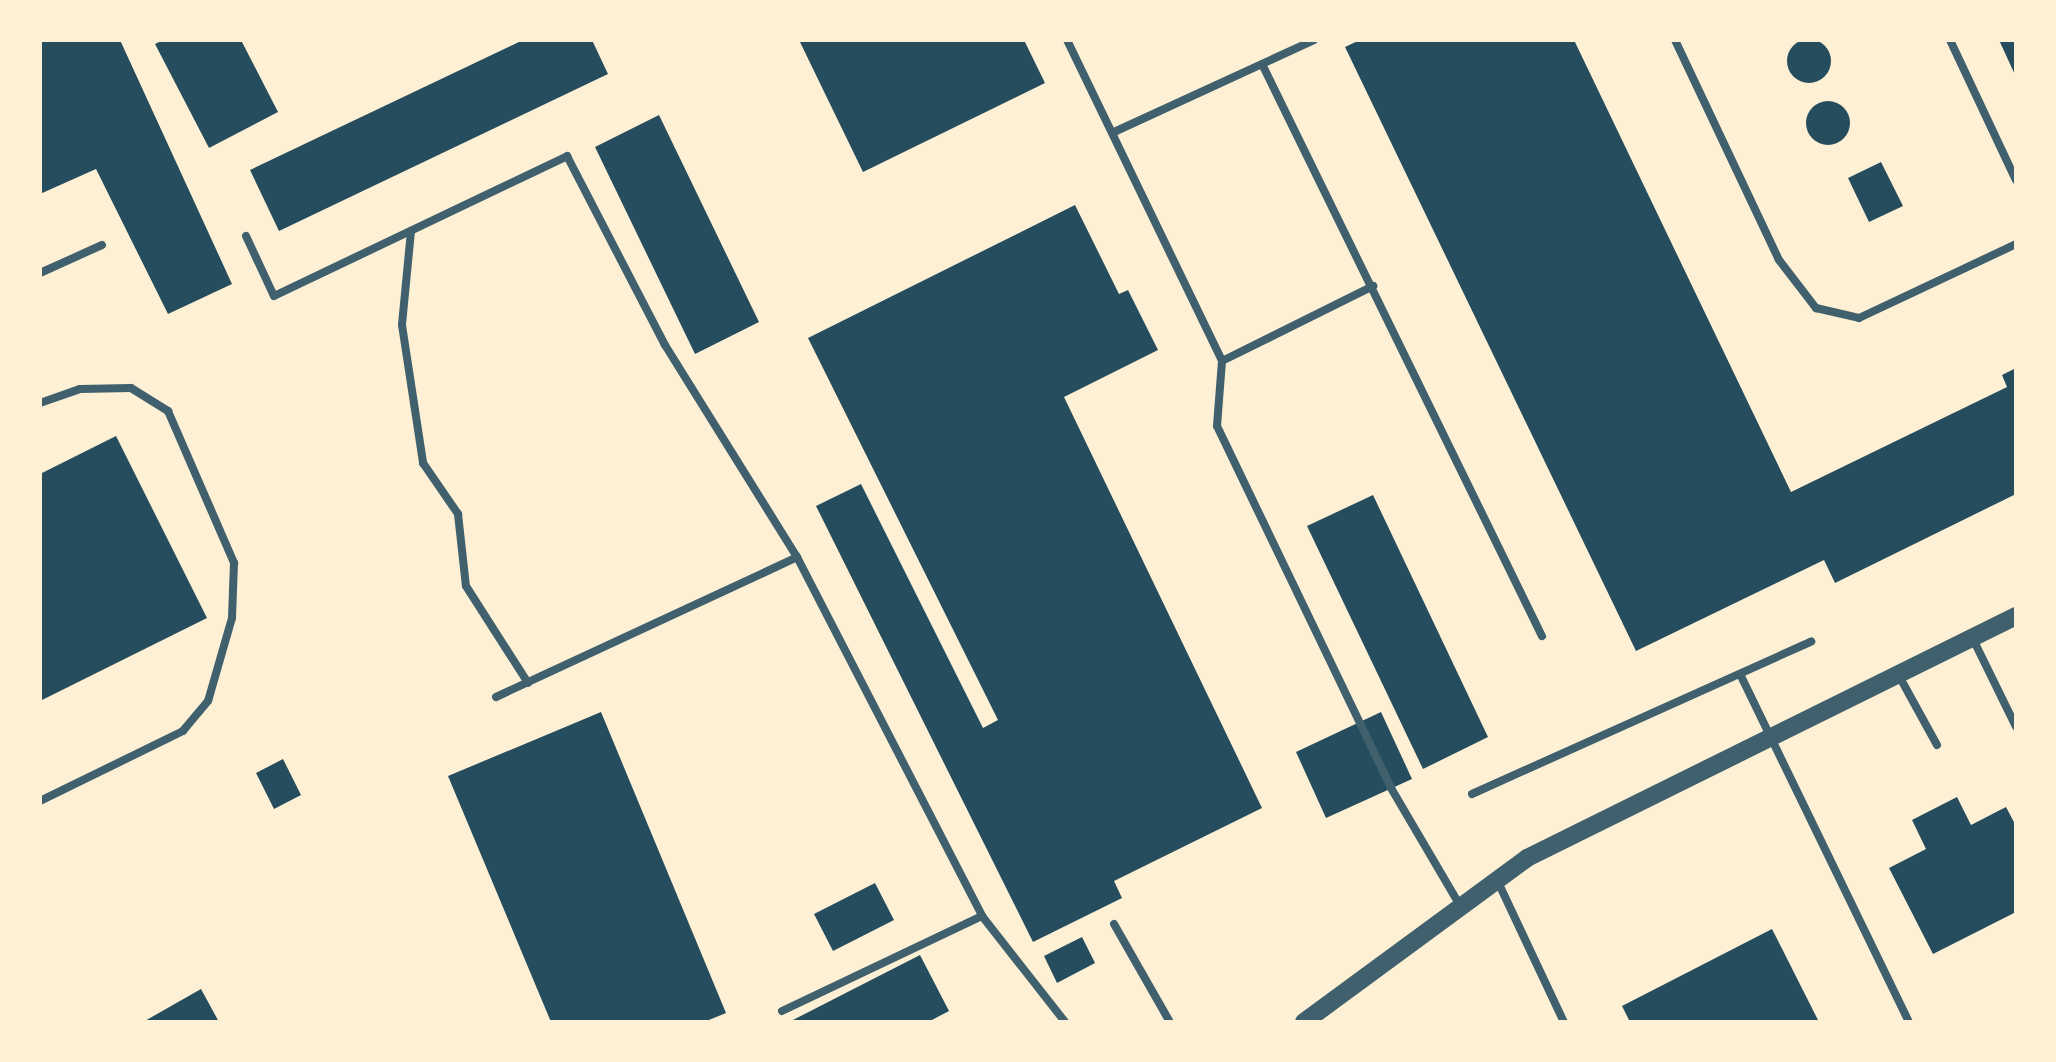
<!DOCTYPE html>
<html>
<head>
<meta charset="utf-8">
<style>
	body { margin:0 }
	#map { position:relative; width:2056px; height:1062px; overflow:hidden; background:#fdf0d5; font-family:Commissioner,sans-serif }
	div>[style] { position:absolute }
	.building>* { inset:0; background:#264d5e }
	.round { border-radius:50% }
	.service>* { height:8px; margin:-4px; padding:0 4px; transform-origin:4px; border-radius:4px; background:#3f606c }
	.tertiary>* { height:18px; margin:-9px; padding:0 9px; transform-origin:9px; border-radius:9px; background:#3f606c }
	span { translate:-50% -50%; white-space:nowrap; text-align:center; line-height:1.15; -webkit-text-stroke:9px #fdf0d5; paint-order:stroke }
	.frame { position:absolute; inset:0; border:42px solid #fdf0d5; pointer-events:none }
</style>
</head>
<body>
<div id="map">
	<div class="building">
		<i class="round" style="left:1787px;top:39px;width:44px;height:44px"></i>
		<i style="clip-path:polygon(40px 40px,120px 40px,232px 284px,168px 314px,96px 169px,40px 194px)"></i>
		<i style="clip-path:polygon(163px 40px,241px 40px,278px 112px,209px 148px,155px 44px)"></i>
		<i style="clip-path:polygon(523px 40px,592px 40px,608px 74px,279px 231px,250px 170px)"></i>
		<i style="clip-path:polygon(799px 40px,1024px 40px,1045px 83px,863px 172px)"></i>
		<i style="clip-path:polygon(1360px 40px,1574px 40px,1791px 492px,2007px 387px,2002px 375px,2016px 368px,2016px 494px,1835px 583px,1824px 560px,1636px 651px,1345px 47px)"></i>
		<i style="clip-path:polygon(1999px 40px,2016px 40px,2016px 77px)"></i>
		<i class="round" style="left:1806px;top:101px;width:44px;height:44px"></i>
		<i style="clip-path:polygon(659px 115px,759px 322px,695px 354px,595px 147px)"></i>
		<i style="clip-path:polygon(1881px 162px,1903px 206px,1869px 222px,1848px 178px)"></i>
		<i style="clip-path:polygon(1075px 205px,1119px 294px,1128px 290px,1158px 350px,1064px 397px,1262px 808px,1114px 881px,1122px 898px,1033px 942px,816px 506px,861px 484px,983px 728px,998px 720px,808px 338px)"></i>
		<i style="clip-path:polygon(116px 436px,207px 618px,40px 701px,40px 474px)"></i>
		<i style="clip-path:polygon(1373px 495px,1488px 737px,1423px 769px,1307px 526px)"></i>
		<i style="clip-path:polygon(601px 712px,726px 1013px,704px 1022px,551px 1022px,448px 776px)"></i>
		<i style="clip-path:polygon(1381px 712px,1412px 779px,1326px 818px,1296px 752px)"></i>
		<i style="clip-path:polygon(283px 759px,301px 795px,274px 809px,256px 773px)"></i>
		<i style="clip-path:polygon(1957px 797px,1971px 825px,2006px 807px,2016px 826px,2016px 912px,1933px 954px,1889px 868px,1926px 849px,1912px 820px)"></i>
		<i style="clip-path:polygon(875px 883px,894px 920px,833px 951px,814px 914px)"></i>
		<i style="clip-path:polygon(1772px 929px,1819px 1022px,1630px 1022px,1622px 1006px)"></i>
		<i style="clip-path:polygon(1082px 937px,1095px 963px,1057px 983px,1044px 956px)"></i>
		<i style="clip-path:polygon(920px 955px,949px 1011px,928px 1022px,789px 1022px)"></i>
		<i style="clip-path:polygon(201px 989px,219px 1022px,143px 1022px)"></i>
	</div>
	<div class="service">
		<i style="left:1067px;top:40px;width:356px;rotate:64.2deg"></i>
		<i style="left:1222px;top:361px;width:65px;rotate:94.4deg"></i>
		<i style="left:1217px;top:426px;width:402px;rotate:64.3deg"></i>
		<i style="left:1391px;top:788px;width:134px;rotate:59.6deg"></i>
		<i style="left:1675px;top:40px;width:243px;rotate:64.7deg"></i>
		<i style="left:1779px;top:260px;width:61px;rotate:52.4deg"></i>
		<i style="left:1816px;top:308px;width:44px;rotate:13.1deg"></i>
		<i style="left:1859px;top:318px;width:174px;rotate:-25.2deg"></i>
		<i style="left:1950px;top:40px;width:155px;rotate:64.8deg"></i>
		<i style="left:1262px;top:64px;width:637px;rotate:63.92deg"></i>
		<i style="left:1114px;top:132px;width:220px;rotate:-24.7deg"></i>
		<i style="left:411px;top:231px;width:94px;rotate:95.5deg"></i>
		<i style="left:402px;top:325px;width:140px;rotate:81.3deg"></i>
		<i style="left:423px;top:463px;width:62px;rotate:55.5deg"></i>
		<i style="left:458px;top:514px;width:72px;rotate:83.7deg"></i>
		<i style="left:466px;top:586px;width:115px;rotate:57.4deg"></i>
		<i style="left:246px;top:236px;width:66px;rotate:65deg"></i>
		<i style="left:274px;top:296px;width:325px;rotate:-25.5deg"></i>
		<i style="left:567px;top:156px;width:213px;rotate:62.6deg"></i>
		<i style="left:665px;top:345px;width:250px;rotate:58.1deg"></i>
		<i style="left:797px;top:557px;width:404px;rotate:62.7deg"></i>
		<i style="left:982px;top:916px;width:135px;rotate:51.9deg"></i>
		<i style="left:40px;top:273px;width:68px;rotate:-24.3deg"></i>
		<i style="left:1222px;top:361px;width:169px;rotate:-26.4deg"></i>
		<i style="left:40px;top:403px;width:42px;rotate:-19.3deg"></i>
		<i style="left:80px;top:389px;width:51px;rotate:-1.1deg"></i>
		<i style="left:131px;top:388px;width:44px;rotate:31.9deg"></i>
		<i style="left:168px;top:411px;width:166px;rotate:66.5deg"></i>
		<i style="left:234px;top:563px;width:55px;rotate:92.1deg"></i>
		<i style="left:232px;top:618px;width:86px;rotate:106.1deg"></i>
		<i style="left:208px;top:701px;width:39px;rotate:130deg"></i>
		<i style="left:183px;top:731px;width:159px;rotate:153.9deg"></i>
		<i style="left:1972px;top:637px;width:100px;rotate:63.9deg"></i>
		<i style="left:1740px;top:674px;width:387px;rotate:64.1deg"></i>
		<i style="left:1898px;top:674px;width:81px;rotate:61.2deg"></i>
		<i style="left:496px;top:697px;width:332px;rotate:-24.9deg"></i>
		<i style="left:1472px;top:794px;width:372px;rotate:-24.2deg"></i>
		<i style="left:1498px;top:882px;width:155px;rotate:64.8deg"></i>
		<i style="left:1114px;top:924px;width:113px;rotate:60.3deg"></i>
		<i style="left:782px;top:1011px;width:221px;rotate:-25.4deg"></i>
	</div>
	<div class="tertiary">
		<i style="left:1304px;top:1022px;width:277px;rotate:-36.3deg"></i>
		<i style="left:1527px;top:858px;width:546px;rotate:-26.33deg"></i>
	</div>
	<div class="frame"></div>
</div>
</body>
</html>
